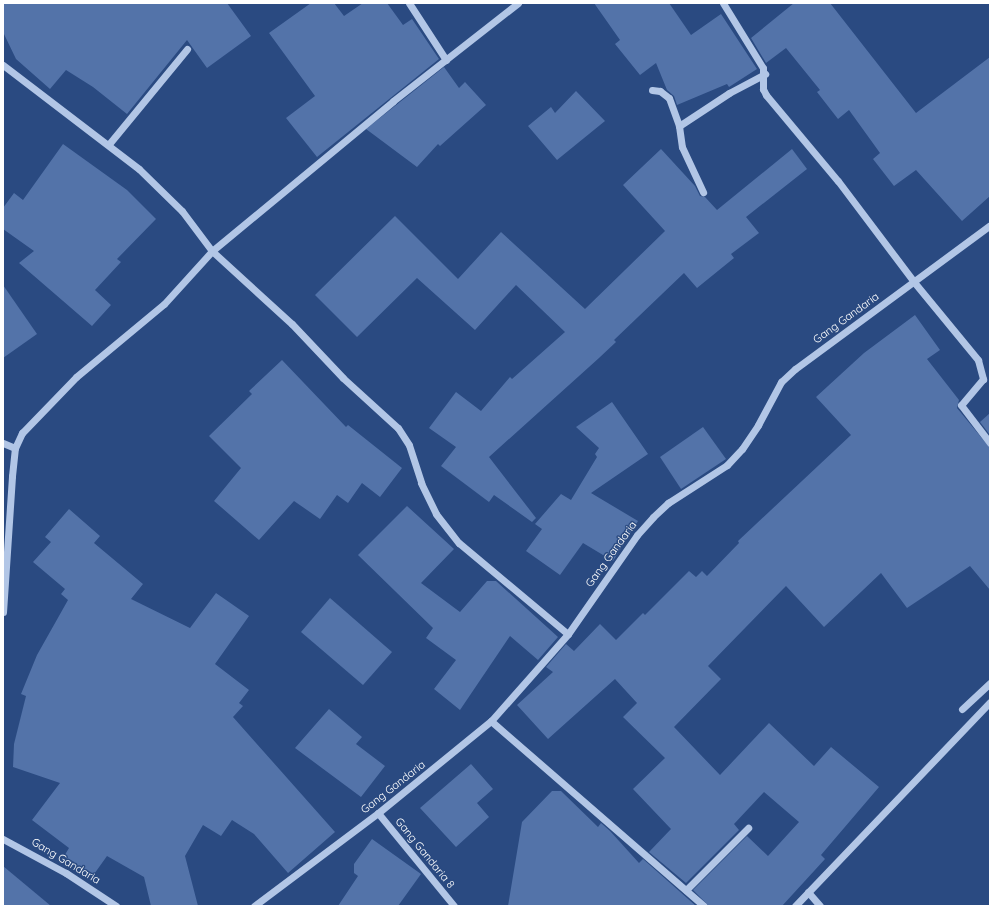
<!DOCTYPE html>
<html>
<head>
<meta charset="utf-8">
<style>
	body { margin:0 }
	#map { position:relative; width:993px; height:909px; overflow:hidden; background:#2a4a81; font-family:Quicksand,sans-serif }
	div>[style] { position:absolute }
	.building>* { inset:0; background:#5373a9 }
	.minor>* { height:7px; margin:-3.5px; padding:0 3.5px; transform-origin:3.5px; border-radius:3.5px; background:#b2c6e6 }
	span { translate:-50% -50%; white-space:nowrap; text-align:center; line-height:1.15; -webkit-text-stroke:3px #2a4a81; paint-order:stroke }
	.street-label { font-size:11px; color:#fff }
	.frame { position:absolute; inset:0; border:4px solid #fff; pointer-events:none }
</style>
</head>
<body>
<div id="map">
	<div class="building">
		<i style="clip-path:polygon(3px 3px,227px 3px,251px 36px,207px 68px,187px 40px,127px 114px,93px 87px,66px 70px,50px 89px,16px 59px,3px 32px)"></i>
		<i style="clip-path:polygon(311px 3px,334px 3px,344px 16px,363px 3px,387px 3px,403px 25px,412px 19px,439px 59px,317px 157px,286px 118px,315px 96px,269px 33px)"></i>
		<i style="clip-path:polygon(594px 3px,669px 3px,691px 35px,721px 14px,757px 69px,729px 87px,727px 84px,677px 105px,674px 96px,667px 90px,656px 63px,640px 75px,615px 44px,620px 40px)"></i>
		<i style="clip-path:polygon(794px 3px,830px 3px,916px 113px,990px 57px,990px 196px,962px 221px,916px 170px,894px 186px,873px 159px,880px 153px,849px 110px,838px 119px,817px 92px,820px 90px,786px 48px,766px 63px,751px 38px)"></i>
		<i style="clip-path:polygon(444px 67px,459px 88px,465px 82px,486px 105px,440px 146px,438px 144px,417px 167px,366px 129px)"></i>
		<i style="clip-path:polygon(576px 91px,605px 121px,557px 160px,528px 126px,551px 107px,555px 113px)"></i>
		<i style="clip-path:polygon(63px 144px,127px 190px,156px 219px,117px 259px,121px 262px,95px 290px,111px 305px,92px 326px,19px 263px,34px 251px,3px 229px,3px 208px,14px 193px,23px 200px)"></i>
		<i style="clip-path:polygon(661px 149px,695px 186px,700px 196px,705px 197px,717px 210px,792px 149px,807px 169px,746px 217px,759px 233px,731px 254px,734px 258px,697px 288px,684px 273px,614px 340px,616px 342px,599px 358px,489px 457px,536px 518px,532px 522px,494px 495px,489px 502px,441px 466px,456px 447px,429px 428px,456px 392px,481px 411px,510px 377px,512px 379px,565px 332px,516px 285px,475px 330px,417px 278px,357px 337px,315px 295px,395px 216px,458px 279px,501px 232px,585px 309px,665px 231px,623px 185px)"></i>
		<i style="clip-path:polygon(3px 285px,37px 334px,3px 358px)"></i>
		<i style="clip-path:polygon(915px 315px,940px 350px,927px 359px,959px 400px,957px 408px,990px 448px,990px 590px,970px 566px,907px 608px,881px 573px,824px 627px,786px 586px,708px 666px,721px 679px,674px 727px,720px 775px,769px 723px,814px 766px,831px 747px,879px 787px,821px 855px,825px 859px,782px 906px,709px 906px,693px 890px,747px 836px,768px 856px,799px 822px,764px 792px,734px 824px,739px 830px,686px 883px,649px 852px,671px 829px,633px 789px,665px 758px,623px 717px,637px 703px,615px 679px,548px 739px,517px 705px,553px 672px,546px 667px,566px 644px,574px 651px,600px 624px,616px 640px,643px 613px,645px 615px,689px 571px,696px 577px,702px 571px,707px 576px,739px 543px,738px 541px,851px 435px,816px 397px,864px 353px)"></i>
		<i style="clip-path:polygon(282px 360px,346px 427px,348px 425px,402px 468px,380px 497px,362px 483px,348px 503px,337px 495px,320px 519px,294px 501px,259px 540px,214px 501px,241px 468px,209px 436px,252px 394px,249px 391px)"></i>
		<i style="clip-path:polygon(612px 402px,648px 454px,591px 493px,638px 521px,613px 561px,583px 543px,560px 575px,526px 551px,542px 529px,535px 524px,561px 494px,571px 500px,597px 457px,595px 454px,599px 448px,576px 427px)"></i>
		<i style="clip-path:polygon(990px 413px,990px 435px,980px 422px)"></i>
		<i style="clip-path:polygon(703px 427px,726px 459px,681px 489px,660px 457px)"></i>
		<i style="clip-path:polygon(407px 506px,454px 549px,421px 583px,460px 612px,487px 581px,496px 581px,558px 637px,538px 660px,510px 636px,460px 710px,434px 689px,456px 660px,426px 638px,433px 628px,358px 555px)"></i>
		<i style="clip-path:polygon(69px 509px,100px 536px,94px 543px,143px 584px,131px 599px,190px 628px,216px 593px,249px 616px,215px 664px,249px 690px,239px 703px,243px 706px,233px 717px,335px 832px,288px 873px,254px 834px,232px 820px,221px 836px,203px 825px,185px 856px,198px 906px,151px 906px,144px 877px,107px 856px,92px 877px,63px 858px,69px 848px,32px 820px,60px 783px,13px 767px,14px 744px,26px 696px,21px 694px,37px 655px,68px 600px,61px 594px,65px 589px,33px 562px,51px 542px,45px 537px)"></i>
		<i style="clip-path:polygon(330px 598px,392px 652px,363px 685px,301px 632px)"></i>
		<i style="clip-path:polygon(329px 709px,362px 737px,356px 744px,385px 766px,361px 797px,295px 748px)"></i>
		<i style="clip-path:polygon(471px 764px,493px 789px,477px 803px,489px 817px,456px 847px,420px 808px)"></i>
		<i style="clip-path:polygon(552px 791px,561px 791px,598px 827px,601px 823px,610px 831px,639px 863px,643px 859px,696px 906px,508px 906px,522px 822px)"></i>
		<i style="clip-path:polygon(372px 839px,421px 874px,398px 906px,338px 906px,358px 876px,354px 873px,354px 864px)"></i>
		<i style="clip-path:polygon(3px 866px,51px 906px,3px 906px)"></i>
	</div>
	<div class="minor">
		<i style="left:409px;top:3px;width:68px;rotate:57deg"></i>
		<i style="left:723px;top:3px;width:76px;rotate:58.4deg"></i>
		<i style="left:763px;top:68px;width:21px;rotate:90deg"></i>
		<i style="left:763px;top:89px;width:7px;rotate:63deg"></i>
		<i style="left:766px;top:95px;width:112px;rotate:50.1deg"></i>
		<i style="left:838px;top:181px;width:126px;rotate:53deg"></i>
		<i style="left:914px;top:282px;width:101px;rotate:50.6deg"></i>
		<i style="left:978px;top:360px;width:20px;rotate:75deg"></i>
		<i style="left:983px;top:379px;width:34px;rotate:130deg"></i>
		<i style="left:961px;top:405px;width:48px;rotate:52.7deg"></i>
		<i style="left:3px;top:65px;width:171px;rotate:37.4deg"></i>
		<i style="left:139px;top:169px;width:60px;rotate:44.3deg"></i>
		<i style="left:182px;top:211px;width:50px;rotate:53.1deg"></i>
		<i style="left:212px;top:251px;width:108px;rotate:42.4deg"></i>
		<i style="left:292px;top:324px;width:74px;rotate:46.6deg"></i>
		<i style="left:343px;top:378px;width:74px;rotate:42.3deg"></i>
		<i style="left:398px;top:428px;width:20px;rotate:57deg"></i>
		<i style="left:409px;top:445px;width:40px;rotate:72deg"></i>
		<i style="left:421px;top:483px;width:34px;rotate:64deg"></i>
		<i style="left:436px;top:514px;width:37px;rotate:52deg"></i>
		<i style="left:459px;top:543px;width:142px;rotate:39.9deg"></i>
		<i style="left:652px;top:90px;width:8px;rotate:7deg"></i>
		<i style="left:660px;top:91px;width:11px;rotate:38deg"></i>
		<i style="left:669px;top:98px;width:30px;rotate:70deg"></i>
		<i style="left:679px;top:126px;width:60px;rotate:-33.4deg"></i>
		<i style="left:729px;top:93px;width:41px;rotate:-27.8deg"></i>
		<i style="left:679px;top:126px;width:21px;rotate:82deg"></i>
		<i style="left:682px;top:147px;width:50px;rotate:65deg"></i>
		<i style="left:109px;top:144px;width:123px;rotate:-50.6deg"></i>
		<i style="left:3px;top:443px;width:13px;rotate:23deg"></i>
		<i style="left:3px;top:612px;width:136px;rotate:-86.2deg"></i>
		<i style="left:12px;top:476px;width:28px;rotate:-84deg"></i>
		<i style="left:15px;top:448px;width:17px;rotate:-65deg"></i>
		<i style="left:22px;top:433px;width:78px;rotate:-46deg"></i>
		<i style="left:76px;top:377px;width:114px;rotate:-39.7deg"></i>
		<i style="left:164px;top:304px;width:72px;rotate:-47.8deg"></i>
		<i style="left:212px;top:251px;width:235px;rotate:-39.6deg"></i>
		<i style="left:393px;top:101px;width:159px;rotate:-38.1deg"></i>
		<i style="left:962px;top:709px;width:38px;rotate:-43deg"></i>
		<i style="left:491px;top:721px;width:282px;rotate:41deg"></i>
		<i style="left:378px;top:813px;width:120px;rotate:50.7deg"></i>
		<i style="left:3px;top:839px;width:72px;rotate:28.4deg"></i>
		<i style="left:66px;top:873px;width:60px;rotate:33.4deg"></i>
		<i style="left:686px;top:890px;width:88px;rotate:-45deg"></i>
		<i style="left:808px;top:892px;width:18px;rotate:49deg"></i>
		<i style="left:254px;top:906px;width:155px;rotate:-36.9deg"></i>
		<i style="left:378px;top:813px;width:146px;rotate:-39.2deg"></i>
		<i style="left:491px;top:721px;width:116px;rotate:-48.5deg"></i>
		<i style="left:568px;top:634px;width:121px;rotate:-55.1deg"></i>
		<i style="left:637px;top:535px;width:24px;rotate:-48deg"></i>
		<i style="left:653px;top:517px;width:21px;rotate:-43deg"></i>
		<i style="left:668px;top:503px;width:70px;rotate:-32.8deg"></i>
		<i style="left:727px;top:465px;width:22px;rotate:-47deg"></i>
		<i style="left:742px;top:449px;width:29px;rotate:-56deg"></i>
		<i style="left:758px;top:425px;width:49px;rotate:-61.9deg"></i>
		<i style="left:781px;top:382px;width:19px;rotate:-43deg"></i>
		<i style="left:795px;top:369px;width:242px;rotate:-36.4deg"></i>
		<i style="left:795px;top:906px;width:282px;rotate:-46.3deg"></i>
	</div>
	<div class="street-label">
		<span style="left:846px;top:318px;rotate:-36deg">Gang Gandaria</span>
		<span style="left:611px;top:554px;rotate:-54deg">Gang Gandaria</span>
		<span style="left:393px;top:787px;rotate:-38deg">Gang Gandaria</span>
		<span style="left:425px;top:853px;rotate:51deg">Gang Gandaria 8</span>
		<span style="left:66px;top:861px;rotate:31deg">Gang Gandaria</span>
	</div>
	<div class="frame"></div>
</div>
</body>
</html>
